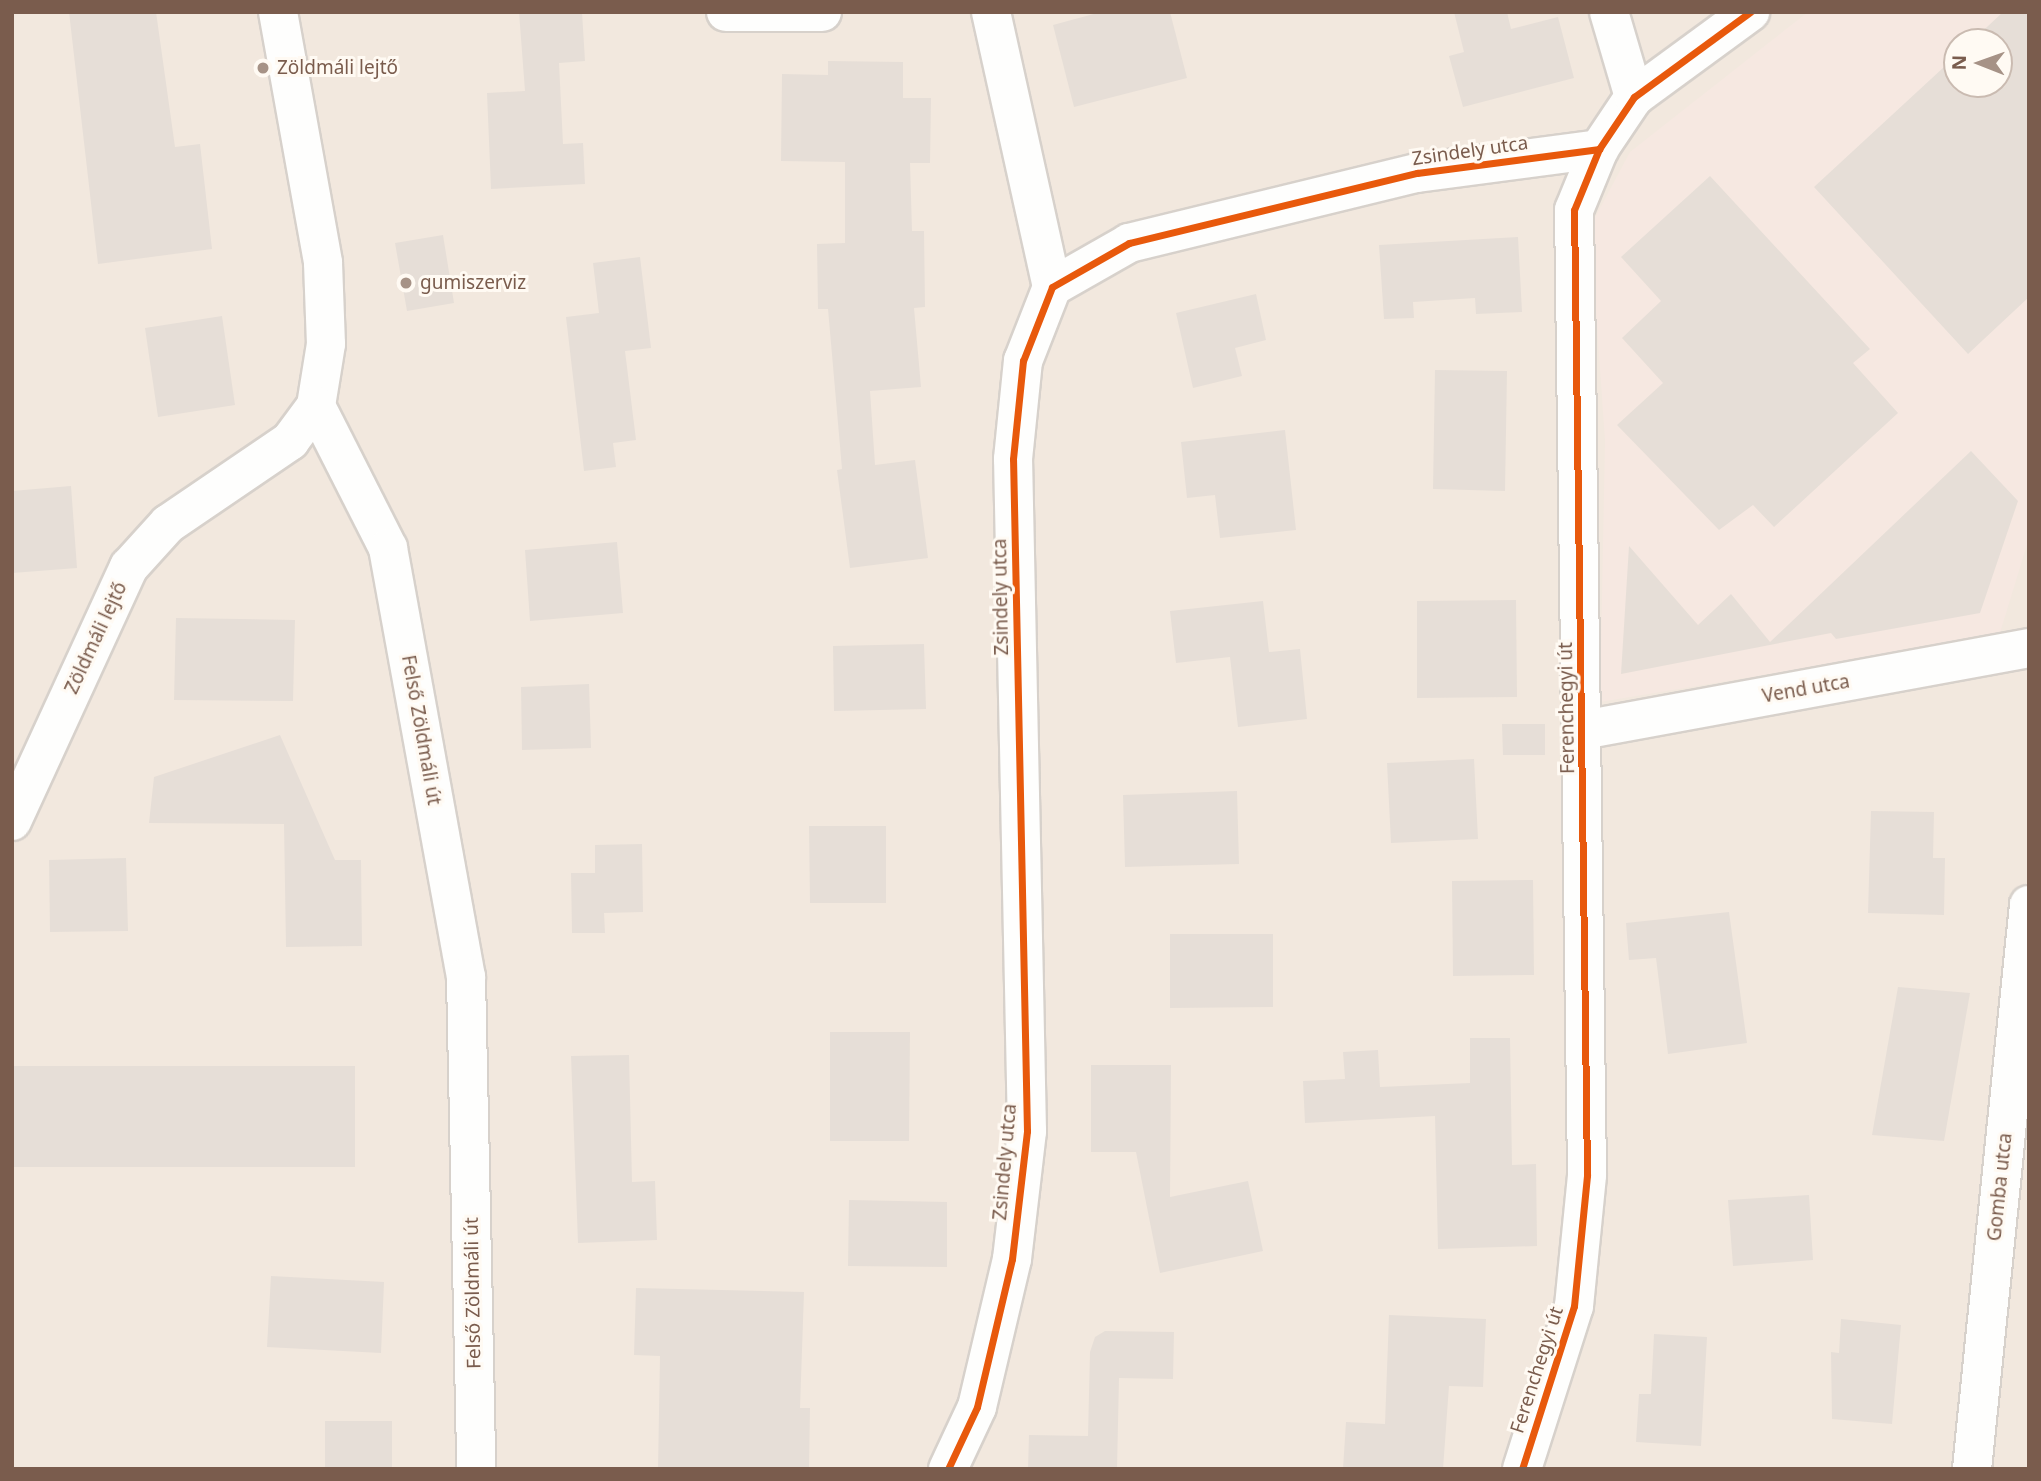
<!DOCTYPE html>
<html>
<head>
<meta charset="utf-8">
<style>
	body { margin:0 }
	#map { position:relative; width:2041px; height:1481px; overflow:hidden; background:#f9f5f0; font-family:"Noto Sans",sans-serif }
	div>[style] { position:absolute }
	.residential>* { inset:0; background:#f2e8de }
	.commercial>* { inset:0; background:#f6e8e1 }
	.building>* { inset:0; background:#e6ded7 }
	.roads { filter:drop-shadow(2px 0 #d7d1cb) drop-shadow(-2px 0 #d7d1cb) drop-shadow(0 2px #d7d1cb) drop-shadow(0 -2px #d7d1cb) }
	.minor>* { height:38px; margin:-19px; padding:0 19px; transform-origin:19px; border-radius:19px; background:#fefefd }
	.cycleway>* { height:7px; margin:-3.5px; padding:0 3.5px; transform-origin:3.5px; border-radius:3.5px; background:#e8590c }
	.dots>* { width:19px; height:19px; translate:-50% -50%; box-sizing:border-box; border:4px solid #fffaf3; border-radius:50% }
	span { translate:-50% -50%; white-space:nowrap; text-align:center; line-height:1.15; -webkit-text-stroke:6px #fffaf3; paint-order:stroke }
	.poi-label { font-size:19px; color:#7a5c4d }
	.left { translate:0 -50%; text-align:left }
	.street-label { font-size:19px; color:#7a5c4d }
	.frame { position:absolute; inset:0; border:14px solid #7a5c4d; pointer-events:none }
	.north { position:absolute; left:1943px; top:28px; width:70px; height:70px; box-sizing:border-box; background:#fffaf3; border:2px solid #cabbb1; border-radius:50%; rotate:271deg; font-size:19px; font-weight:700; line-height:28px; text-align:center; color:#7a5c4d }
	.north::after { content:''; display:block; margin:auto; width:24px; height:32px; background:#a69286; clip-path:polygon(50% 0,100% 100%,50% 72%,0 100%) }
</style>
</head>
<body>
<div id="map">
	<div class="residential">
		<i style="clip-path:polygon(evenodd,12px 12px,2029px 12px,2029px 1469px,12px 1469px,12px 12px,1957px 42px,1999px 42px,1999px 84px,1957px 84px,1957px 42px)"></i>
	</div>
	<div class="commercial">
		<i style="clip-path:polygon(evenodd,1808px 12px,2029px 12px,2029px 538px,1999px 636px,1600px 702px,1605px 440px,1590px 227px,1630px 152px,1808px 12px,1957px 42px,1999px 42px,1999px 84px,1957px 84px,1957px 42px)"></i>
	</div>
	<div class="building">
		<i style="clip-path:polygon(69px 12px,156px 12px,175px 147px,200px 144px,212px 249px,98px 264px)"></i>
		<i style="clip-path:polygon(519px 12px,582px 12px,585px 61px,559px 63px,563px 144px,583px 143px,585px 184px,491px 189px,487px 93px,525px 91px)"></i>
		<i style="clip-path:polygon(1101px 12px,1170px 12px,1187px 78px,1074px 107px,1053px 25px)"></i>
		<i style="clip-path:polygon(1454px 12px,1507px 12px,1511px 29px,1558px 17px,1574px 78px,1463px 107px,1449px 56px,1464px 52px)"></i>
		<i style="clip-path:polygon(2003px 12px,2029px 12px,2029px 297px,1968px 354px,1814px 187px,1957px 55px,1957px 84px,1999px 84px,1999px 42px,1971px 42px)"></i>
		<i style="clip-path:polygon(828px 61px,903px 62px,903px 98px,931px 98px,930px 163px,910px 163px,912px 231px,924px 231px,925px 307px,914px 308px,921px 387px,870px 391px,875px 465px,915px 460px,928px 558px,850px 568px,837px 470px,842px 469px,828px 309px,818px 309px,817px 244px,845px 243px,845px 162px,781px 161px,782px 74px,828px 75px)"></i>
		<i style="clip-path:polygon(1710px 176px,1870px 349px,1853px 363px,1898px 413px,1774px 527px,1753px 505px,1719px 530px,1617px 425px,1663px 383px,1622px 338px,1661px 301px,1621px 257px)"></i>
		<i style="clip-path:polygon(443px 235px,454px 303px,407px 311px,395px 243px)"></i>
		<i style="clip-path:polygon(1518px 237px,1522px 312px,1476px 314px,1475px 298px,1413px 302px,1414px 318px,1384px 319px,1379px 245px)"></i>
		<i style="clip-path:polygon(640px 257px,651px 348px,625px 351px,636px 440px,613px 443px,616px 467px,584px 471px,566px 317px,599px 313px,593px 263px)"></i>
		<i style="clip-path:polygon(1256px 294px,1266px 340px,1235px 348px,1242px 376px,1193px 388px,1176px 313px)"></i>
		<i style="clip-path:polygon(222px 316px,235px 405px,158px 417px,145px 328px)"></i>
		<i style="clip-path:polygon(1435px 370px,1507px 371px,1505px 491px,1433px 489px)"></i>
		<i style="clip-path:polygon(1285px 430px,1296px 530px,1220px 538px,1215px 495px,1187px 498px,1181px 442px)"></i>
		<i style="clip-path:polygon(1971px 451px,2018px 501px,1980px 613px,1836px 639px,1831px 633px,1621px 674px,1629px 546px,1698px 625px,1731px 594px,1770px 642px)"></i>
		<i style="clip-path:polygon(71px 486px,77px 568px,12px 573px,12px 491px)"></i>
		<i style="clip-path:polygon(617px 542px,623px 613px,530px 621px,525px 550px)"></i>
		<i style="clip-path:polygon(1516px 600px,1517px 697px,1417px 698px,1417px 601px)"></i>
		<i style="clip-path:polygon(1263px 601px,1269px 652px,1300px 649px,1307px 719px,1238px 727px,1230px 657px,1176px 663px,1170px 611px)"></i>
		<i style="clip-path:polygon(176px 618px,295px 620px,293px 701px,174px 700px)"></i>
		<i style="clip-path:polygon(924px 644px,926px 709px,834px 711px,833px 646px)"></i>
		<i style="clip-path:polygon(589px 684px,591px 748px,522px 750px,521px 687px)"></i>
		<i style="clip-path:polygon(1502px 724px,1545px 724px,1545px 755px,1503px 755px)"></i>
		<i style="clip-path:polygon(280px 735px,335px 860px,361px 860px,362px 946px,286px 947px,284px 824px,149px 823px,154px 777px)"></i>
		<i style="clip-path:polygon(1474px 759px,1478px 839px,1391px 843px,1387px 763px)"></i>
		<i style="clip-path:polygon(1237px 791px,1239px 864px,1125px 867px,1123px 795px)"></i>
		<i style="clip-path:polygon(1871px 811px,1934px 812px,1933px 858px,1945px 858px,1944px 915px,1868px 913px)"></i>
		<i style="clip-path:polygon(809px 826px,886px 826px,886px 903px,810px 903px)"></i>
		<i style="clip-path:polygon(642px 844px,643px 912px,604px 913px,605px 933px,572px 933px,571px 873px,595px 873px,595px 845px)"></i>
		<i style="clip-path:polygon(126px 858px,128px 931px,50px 932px,49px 860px)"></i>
		<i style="clip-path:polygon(1533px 880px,1534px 975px,1453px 976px,1452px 881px)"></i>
		<i style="clip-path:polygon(1729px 912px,1747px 1043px,1668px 1054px,1656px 958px,1629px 960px,1626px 923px)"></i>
		<i style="clip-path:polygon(1170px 934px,1273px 934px,1273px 1007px,1170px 1008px)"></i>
		<i style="clip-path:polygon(1898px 987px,1970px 993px,1944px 1141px,1872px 1135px)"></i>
		<i style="clip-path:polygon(830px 1032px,910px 1032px,909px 1141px,830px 1141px)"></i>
		<i style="clip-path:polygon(1470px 1038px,1510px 1038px,1512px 1165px,1536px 1164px,1537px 1246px,1438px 1249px,1435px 1116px,1305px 1123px,1303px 1081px,1345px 1079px,1343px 1052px,1378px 1050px,1380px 1087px,1470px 1083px)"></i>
		<i style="clip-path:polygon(629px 1055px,632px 1182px,655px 1181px,657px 1240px,578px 1243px,571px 1056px)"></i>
		<i style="clip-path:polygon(1091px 1065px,1171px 1065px,1170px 1197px,1248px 1181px,1263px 1251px,1160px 1273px,1136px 1152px,1091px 1152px)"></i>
		<i style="clip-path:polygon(12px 1066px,355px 1066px,355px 1167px,12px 1167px)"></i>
		<i style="clip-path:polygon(1809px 1195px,1813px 1260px,1733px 1266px,1728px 1200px)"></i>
		<i style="clip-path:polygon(849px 1200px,947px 1202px,947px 1267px,848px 1266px)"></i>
		<i style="clip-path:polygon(271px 1276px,384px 1282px,381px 1353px,267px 1347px)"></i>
		<i style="clip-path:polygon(636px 1288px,804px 1292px,800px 1408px,810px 1408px,809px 1469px,658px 1469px,660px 1356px,634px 1355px)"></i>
		<i style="clip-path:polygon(1389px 1315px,1486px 1319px,1483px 1387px,1449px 1386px,1443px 1469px,1343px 1469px,1346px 1422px,1385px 1424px)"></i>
		<i style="clip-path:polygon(1841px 1319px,1901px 1325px,1892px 1424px,1832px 1419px,1831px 1352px,1839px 1353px)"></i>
		<i style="clip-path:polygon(1105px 1331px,1174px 1332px,1173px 1379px,1119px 1378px,1117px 1469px,1028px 1469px,1029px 1435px,1088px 1436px,1090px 1352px,1095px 1337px)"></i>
		<i style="clip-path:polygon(1654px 1334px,1707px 1337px,1701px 1446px,1636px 1442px,1639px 1394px,1651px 1394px)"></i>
		<i style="clip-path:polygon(325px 1421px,392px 1421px,392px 1469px,325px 1469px)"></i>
	</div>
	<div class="roads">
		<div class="minor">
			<i style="left:278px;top:12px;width:255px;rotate:79.8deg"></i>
			<i style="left:323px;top:263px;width:81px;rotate:87.9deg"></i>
			<i style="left:326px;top:344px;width:63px;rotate:99.2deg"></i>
			<i style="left:316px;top:406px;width:159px;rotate:63.1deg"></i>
			<i style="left:388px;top:548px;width:436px;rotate:79.7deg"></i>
			<i style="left:466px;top:977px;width:492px;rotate:88.8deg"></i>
			<i style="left:726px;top:12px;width:96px"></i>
			<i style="left:991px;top:12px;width:282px;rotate:77.5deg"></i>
			<i style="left:1609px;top:12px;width:89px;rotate:73.6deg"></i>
			<i style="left:1583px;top:730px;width:453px;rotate:-10.4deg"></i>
			<i style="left:12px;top:821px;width:280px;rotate:-65.3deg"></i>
			<i style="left:129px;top:567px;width:58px;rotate:-47.8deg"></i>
			<i style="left:168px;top:524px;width:148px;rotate:-34.2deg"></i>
			<i style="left:290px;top:441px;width:44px;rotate:-53.4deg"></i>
			<i style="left:948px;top:1469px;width:68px;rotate:-64.9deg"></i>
			<i style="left:977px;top:1407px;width:152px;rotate:-76.7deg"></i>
			<i style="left:1012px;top:1259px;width:129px;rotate:-83.3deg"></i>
			<i style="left:1027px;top:1131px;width:672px;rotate:-91.19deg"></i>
			<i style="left:1013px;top:459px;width:99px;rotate:-84.2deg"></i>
			<i style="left:1023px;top:361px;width:79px;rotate:-68.6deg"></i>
			<i style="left:1052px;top:287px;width:89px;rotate:-29.7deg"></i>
			<i style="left:1129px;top:243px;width:296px;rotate:-13.7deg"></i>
			<i style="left:1417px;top:173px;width:184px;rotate:-7.5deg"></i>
			<i style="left:1522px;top:1469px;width:171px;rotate:-72.3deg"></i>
			<i style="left:1574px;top:1306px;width:132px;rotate:-84.3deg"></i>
			<i style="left:1587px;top:1175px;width:965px;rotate:-90.77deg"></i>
			<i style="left:1574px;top:210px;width:66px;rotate:-67.7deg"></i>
			<i style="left:1599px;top:149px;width:63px;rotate:-56.1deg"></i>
			<i style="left:1634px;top:97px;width:144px;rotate:-36.2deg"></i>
			<i style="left:1972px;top:1469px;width:567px;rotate:-84.23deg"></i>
		</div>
	</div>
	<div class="cycleway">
		<i style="left:948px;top:1469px;width:68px;rotate:-64.9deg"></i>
		<i style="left:977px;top:1407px;width:152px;rotate:-76.7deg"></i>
		<i style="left:1012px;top:1259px;width:129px;rotate:-83.3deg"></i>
		<i style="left:1027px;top:1131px;width:672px;rotate:-91.19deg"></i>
		<i style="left:1013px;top:459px;width:99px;rotate:-84.2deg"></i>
		<i style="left:1023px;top:361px;width:79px;rotate:-68.6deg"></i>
		<i style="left:1052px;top:287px;width:89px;rotate:-29.7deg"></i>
		<i style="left:1129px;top:243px;width:296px;rotate:-13.7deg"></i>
		<i style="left:1417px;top:173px;width:184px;rotate:-7.5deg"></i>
		<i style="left:1522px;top:1469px;width:171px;rotate:-72.3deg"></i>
		<i style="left:1574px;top:1306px;width:132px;rotate:-84.3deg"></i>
		<i style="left:1587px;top:1175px;width:965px;rotate:-90.77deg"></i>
		<i style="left:1574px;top:210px;width:66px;rotate:-67.7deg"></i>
		<i style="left:1599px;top:149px;width:63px;rotate:-56.1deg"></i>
		<i style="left:1634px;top:97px;width:144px;rotate:-36.2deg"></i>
	</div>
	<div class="dots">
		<i style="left:263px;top:68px;background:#a69286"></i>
		<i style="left:406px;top:283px;background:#a69286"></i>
	</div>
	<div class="poi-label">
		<span class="left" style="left:277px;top:68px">Zöldmáli lejtő</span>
		<span class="left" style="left:420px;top:283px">gumiszerviz</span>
	</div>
	<div class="street-label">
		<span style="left:1470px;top:151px;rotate:-8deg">Zsindely utca</span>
		<span style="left:1001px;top:597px;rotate:-91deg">Zsindely utca</span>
		<span style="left:96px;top:638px;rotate:-65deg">Zöldmáli lejtő</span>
		<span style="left:1806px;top:689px;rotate:-10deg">Vend utca</span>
		<span style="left:1567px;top:708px;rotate:-91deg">Ferenchegyi út</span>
		<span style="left:421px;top:730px;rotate:80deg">Felső Zöldmáli út</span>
		<span style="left:1005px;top:1162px;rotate:-85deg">Zsindely utca</span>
		<span style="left:2000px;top:1187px;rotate:-84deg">Gomba utca</span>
		<span style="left:473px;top:1293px;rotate:-91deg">Felső Zöldmáli út</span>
		<span style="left:1537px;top:1370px;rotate:-72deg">Ferenchegyi út</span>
	</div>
	<div class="frame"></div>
	<div class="north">N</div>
</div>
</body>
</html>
